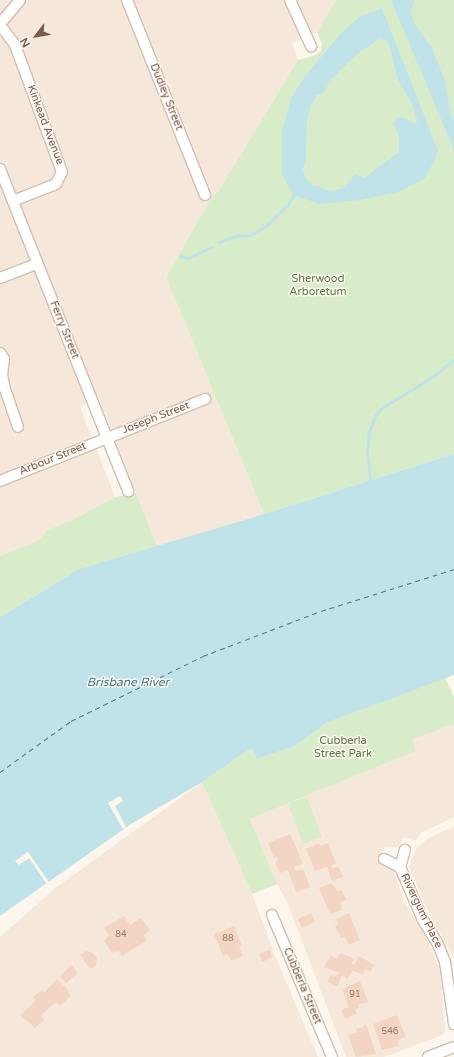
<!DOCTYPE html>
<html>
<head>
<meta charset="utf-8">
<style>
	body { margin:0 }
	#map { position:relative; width:454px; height:1057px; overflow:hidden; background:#fdf6ec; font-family:"Varela Round",sans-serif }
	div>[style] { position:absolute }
	.residential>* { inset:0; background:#f5e8da }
	.green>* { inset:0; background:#d8ecc9 }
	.water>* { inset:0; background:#bfe3e8 }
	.pier>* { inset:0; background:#fdf6ec }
	.stream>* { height:2.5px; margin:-1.25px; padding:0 1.25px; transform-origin:1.25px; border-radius:1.25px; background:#bfe3e8 }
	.ferry>* { height:1px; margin-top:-0.5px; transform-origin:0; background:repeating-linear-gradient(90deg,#437c86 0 5px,transparent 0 9px) }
	.building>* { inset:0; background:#f3d5c3 }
	.roads { filter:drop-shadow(1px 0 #d1beb0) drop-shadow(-1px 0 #d1beb0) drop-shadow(0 1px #d1beb0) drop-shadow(0 -1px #d1beb0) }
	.minor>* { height:10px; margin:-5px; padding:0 5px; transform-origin:5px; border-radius:5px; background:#fff }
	span { translate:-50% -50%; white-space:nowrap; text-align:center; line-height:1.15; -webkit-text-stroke:3px #fffaf3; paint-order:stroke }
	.number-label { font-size:9px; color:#987a6a }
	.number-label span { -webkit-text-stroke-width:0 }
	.street-label { font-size:11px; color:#7a5c4d }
	.park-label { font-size:11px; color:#537a41 }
	.water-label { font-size:12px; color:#437c86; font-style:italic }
	.north { position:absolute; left:16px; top:16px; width:40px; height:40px; -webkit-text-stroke:3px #fffaf3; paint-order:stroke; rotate:239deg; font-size:11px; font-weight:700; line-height:16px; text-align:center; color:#7a5c4d }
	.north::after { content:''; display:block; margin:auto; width:14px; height:18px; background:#7a5c4d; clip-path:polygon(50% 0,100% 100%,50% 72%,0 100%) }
</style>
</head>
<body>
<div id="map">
	<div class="residential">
		<i style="clip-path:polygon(0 0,336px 0,317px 32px,292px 43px,298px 60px,218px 192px,213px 195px,166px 277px,264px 514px,157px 546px,99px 399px,80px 407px,115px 497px,74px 519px,47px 530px,39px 540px,0 556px)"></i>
		<i style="clip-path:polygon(454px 724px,454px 817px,421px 833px,416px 841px,404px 837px,398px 847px,383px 847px,380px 862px,394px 872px,405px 904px,426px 937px,440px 970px,445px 1029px,443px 1035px,384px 1057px,346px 1057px,287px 902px,277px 884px,250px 819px,416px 751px,412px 740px)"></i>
		<i style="clip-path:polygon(202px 782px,252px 894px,276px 958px,318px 1057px,0 1057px,0 937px,54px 889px)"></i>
		<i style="clip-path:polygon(454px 826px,454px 958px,427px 909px,409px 867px,417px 847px,429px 838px)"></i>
	</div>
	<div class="green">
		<i style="clip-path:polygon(336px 0,454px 0,454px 454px,264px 514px,166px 277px,213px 195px,218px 192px,298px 60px,316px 55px,321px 51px,322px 44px,317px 32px)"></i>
		<i style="clip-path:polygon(136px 493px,157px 546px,79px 569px,0 617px,0 556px,39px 540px,47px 530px,74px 519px,115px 497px)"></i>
		<i style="clip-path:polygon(444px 676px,454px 697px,454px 724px,412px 740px,416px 751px,250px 819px,277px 884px,252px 894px,202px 782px,250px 749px,253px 750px,257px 759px,295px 746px,328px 722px)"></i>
		<i style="clip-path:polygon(307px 797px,322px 837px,303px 844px,288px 804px)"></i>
	</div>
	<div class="water">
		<i style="clip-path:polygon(391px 0,414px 0,411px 14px,416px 26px,432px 48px,445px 81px,451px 116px,454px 120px,454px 150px)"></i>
		<i style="clip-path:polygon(evenodd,382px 8px,438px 151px,436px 158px,425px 178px,398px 192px,360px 200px,320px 204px,293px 195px,282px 174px,282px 132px,291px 98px,305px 76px,343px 31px,361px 16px,382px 8px,379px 39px,388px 41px,398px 80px,413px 106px,417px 124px,401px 117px,397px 118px,393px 123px,399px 136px,399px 152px,364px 178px,355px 174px,345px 188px,330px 191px,312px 184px,306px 179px,303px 170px,306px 158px,307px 122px,310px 107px,317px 95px,324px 93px,330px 81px,357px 54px,379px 39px)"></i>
		<i style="clip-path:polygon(454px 454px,454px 675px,328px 722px,295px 746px,257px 759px,253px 750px,250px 749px,202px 782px,131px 824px,0 916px,0 617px,79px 569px,264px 514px)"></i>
	</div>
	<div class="pier">
		<i style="clip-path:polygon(120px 796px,123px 801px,115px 806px,126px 827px,123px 829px,108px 803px)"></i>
		<i style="clip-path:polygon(28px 852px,49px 882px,46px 883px,29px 858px,19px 865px,15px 861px)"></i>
	</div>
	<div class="stream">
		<i style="left:220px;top:242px;width:16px;rotate:-22deg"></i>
		<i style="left:235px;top:236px;width:15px;rotate:-4deg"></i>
		<i style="left:250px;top:235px;width:18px;rotate:-29deg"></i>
		<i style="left:266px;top:226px;width:30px;rotate:-44deg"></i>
		<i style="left:288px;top:205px;width:11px;rotate:-63deg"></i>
		<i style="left:181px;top:256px;width:7px;rotate:16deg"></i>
		<i style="left:188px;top:258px;width:26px;rotate:-25deg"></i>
		<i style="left:371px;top:484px;width:30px;rotate:-98deg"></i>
		<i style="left:367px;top:454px;width:22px;rotate:-85deg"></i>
		<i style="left:369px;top:432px;width:17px;rotate:-69deg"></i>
		<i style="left:375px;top:416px;width:11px;rotate:-49deg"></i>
		<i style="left:382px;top:408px;width:61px;rotate:-31.6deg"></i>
		<i style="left:434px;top:376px;width:26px;rotate:-40deg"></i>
	</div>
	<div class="ferry">
		<i style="left:0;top:772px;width:87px;rotate:-35.7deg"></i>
		<i style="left:71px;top:721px;width:147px;rotate:-26.2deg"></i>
		<i style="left:203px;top:656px;width:126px;rotate:-20.9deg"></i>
		<i style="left:321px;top:611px;width:139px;rotate:-17.5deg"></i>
	</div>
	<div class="building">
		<i style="clip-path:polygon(290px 834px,303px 864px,294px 867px,296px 871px,303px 869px,310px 887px,296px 892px,288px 870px,280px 873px,275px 862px,278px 861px,277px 857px,274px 858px,268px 843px)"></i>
		<i style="clip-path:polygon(319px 843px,320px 846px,328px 843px,336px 863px,331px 866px,332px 868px,339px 867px,343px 877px,332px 881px,327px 867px,315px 871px,306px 849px)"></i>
		<i style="clip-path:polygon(332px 883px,337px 891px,342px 890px,346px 900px,341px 902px,342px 910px,330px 914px,319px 888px)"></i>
		<i style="clip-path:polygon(311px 913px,315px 922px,302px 928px,298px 919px)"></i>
		<i style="clip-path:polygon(349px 913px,360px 940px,349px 945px,345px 937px,341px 938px,335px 926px,338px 925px,336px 919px)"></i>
		<i style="clip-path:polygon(124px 916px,130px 925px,141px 918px,150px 930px,144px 935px,146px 941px,122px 956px,119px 951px,112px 953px,104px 941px,109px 935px,104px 928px)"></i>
		<i style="clip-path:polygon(234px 926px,242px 945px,239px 946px,243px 956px,231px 961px,228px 954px,223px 956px,214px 934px)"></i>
		<i style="clip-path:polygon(269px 950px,273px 957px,262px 962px,259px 954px)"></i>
		<i style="clip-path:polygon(86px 951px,93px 953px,97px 958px,96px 966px,90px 969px,80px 955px)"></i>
		<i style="clip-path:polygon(341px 953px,354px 959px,351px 963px,354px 965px,359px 956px,374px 965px,370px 972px,365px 969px,362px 975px,353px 970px,347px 979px,342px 975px,337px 987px,327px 981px,331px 975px,334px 977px,340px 973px,324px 967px,331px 955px,337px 959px)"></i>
		<i style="clip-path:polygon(72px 965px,78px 973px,66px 983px,60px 976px)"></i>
		<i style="clip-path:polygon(57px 979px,64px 987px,65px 986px,71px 996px,60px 1006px,56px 1002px,41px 1015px,44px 1020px,35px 1028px,20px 1015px,36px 1001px,33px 997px,42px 990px,44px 993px)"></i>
		<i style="clip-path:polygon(360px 981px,368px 1002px,358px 1005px,359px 1008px,355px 1009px,357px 1014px,345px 1019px,341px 1010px,349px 1007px,342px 989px)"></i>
		<i style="clip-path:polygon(397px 1015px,406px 1037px,398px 1040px,399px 1046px,382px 1050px,373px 1024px)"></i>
		<i style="clip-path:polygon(366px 1024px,376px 1054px,356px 1057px,348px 1035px,357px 1032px,356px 1029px,361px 1027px,364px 1029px,363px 1026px)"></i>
	</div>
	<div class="roads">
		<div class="minor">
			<i style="left:127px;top:0;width:210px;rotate:68.2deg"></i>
			<i style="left:290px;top:0;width:51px;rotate:65.5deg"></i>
			<i style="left:0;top:24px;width:31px;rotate:-50deg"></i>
			<i style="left:0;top:25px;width:25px;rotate:53deg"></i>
			<i style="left:15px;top:45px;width:135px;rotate:69.7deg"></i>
			<i style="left:62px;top:172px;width:13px;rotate:117deg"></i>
			<i style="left:56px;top:184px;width:46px;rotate:158.4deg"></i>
			<i style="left:0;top:169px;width:347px;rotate:68.3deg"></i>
			<i style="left:0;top:278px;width:40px;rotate:-21deg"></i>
			<i style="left:0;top:353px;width:7px;rotate:56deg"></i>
			<i style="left:4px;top:359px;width:16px;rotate:97deg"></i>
			<i style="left:2px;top:375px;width:14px;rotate:78deg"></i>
			<i style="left:5px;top:389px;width:40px;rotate:71.1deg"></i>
			<i style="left:0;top:481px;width:221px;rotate:-21.8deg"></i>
			<i style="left:384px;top:859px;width:18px;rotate:27deg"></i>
			<i style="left:400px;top:867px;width:58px;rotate:66.5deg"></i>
			<i style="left:423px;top:920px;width:26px;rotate:58deg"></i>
			<i style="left:437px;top:942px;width:22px;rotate:68deg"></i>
			<i style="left:445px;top:962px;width:63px;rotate:81.7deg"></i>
			<i style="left:400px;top:867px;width:18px;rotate:-74deg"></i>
			<i style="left:272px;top:915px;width:154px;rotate:67.1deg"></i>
			<i style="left:428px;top:1057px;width:28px;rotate:-21deg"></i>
		</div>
	</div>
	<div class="number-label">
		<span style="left:121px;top:935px">84</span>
		<span style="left:228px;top:939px">88</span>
		<span style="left:355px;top:995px">91</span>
		<span style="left:390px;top:1032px">546</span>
	</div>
	<div class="street-label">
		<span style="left:166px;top:97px;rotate:68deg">Dudley Street</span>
		<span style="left:45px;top:125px;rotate:69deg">Kinkead Avenue</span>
		<span style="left:64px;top:330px;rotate:68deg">Ferry Street</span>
		<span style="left:156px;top:418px;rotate:-21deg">Joseph Street</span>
		<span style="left:53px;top:459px;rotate:-22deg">Arbour Street</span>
		<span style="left:421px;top:911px;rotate:64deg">Rivergum Place</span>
		<span style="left:302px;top:986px;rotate:67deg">Cubberla Street</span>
	</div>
	<div class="park-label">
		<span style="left:318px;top:286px">Sherwood<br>Arboretum</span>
		<span style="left:343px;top:748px">Cubberla<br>Street Park</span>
	</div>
	<div class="water-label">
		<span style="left:128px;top:683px">Brisbane River</span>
	</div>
	<div class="north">N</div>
</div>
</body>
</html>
